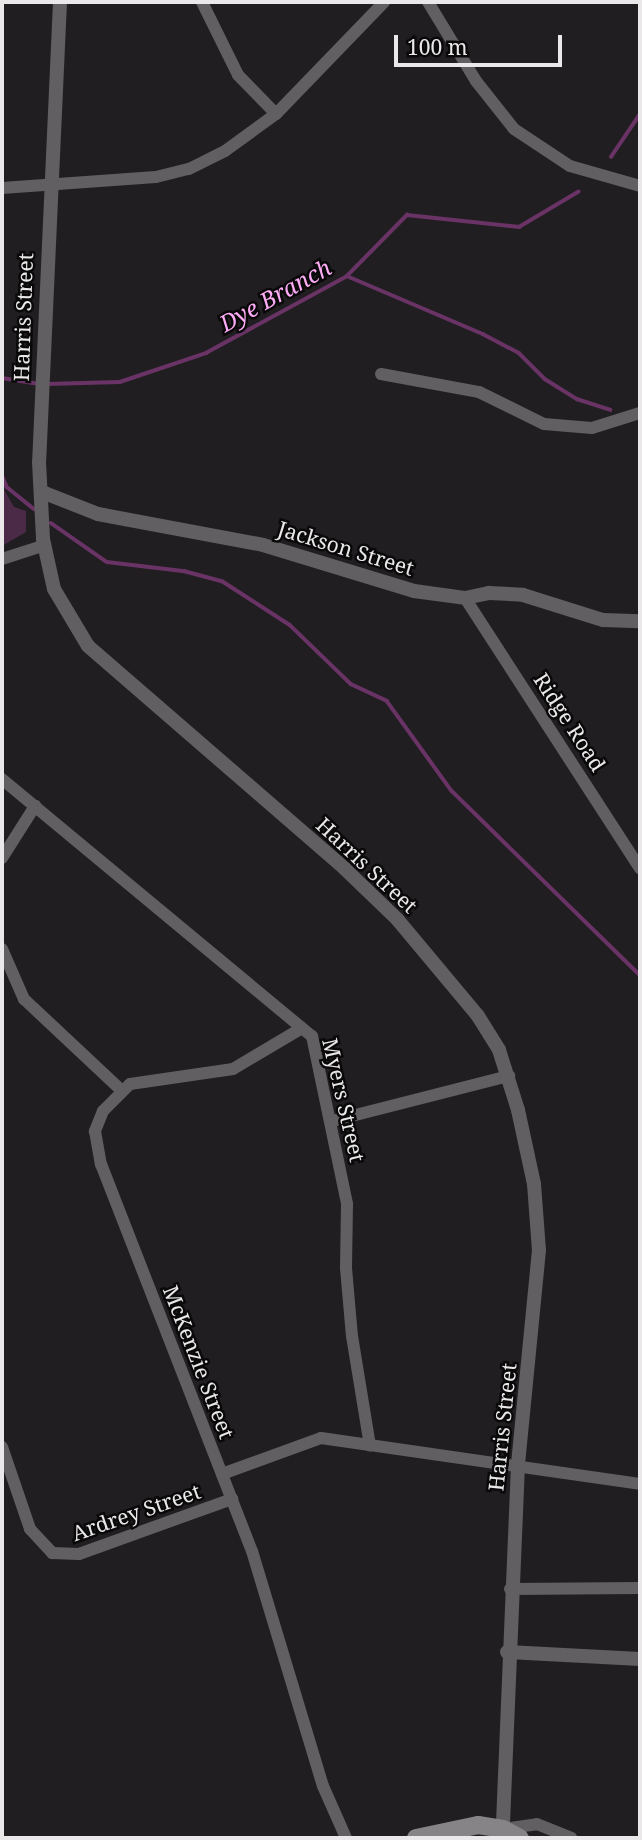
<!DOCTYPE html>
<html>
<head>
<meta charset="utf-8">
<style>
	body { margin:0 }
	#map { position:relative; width:642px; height:1840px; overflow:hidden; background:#211e21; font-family:"Noto Serif",serif }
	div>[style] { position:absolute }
	.green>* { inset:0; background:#4a2a47 }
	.stream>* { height:3.5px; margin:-1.75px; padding:0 1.75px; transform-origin:1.75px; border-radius:1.75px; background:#6a3366 }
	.minor>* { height:12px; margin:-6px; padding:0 6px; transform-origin:6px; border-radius:6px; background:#615f61 }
	.tertiary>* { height:14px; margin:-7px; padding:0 7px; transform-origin:7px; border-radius:7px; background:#615f61 }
	.secondary>* { height:18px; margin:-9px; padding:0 9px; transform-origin:9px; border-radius:9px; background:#868486 }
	span { translate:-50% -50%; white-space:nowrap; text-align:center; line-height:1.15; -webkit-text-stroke:5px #0a090a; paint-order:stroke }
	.street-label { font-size:21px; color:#eae8e9 }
	.water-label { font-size:23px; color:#feabf6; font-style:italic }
	.frame { position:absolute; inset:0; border:4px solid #eae8e9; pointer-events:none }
	.scale { position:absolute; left:394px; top:35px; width:168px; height:32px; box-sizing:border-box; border:4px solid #eae8e9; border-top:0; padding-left:9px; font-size:21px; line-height:24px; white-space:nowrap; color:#eae8e9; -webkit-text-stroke:5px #0a090a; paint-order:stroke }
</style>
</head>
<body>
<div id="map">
	<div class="green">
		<i style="clip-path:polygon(2px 486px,14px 507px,26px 511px,26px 532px,2px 546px)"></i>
	</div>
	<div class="stream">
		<i style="left:611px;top:157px;width:52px;rotate:-56deg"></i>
		<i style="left:347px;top:276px;width:148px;rotate:23.1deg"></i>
		<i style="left:483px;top:334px;width:41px;rotate:27.8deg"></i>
		<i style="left:519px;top:353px;width:37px;rotate:45deg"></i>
		<i style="left:545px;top:379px;width:38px;rotate:32deg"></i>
		<i style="left:577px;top:399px;width:35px;rotate:18deg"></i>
		<i style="left:2px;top:378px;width:36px;rotate:9deg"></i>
		<i style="left:46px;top:384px;width:74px;rotate:-1.5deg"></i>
		<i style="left:120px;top:382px;width:91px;rotate:-18.6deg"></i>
		<i style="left:206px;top:353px;width:161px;rotate:-28.6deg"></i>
		<i style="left:347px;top:276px;width:86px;rotate:-45.5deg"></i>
		<i style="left:407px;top:215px;width:113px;rotate:6.1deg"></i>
		<i style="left:519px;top:227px;width:69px;rotate:-30.7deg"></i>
		<i style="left:2px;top:475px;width:13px;rotate:67deg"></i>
		<i style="left:7px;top:487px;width:35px;rotate:39deg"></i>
		<i style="left:51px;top:523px;width:68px;rotate:34.9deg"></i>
		<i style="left:107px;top:562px;width:78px;rotate:6.7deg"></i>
		<i style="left:184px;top:571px;width:39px;rotate:15deg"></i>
		<i style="left:222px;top:581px;width:81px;rotate:32.9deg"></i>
		<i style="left:290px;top:625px;width:85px;rotate:44deg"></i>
		<i style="left:351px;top:684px;width:40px;rotate:25deg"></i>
		<i style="left:387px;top:701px;width:111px;rotate:54.2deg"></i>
		<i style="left:452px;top:791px;width:263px;rotate:44.4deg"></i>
	</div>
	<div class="minor">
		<i style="left:202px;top:2px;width:81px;rotate:63.7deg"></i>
		<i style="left:238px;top:75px;width:54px;rotate:45.7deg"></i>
		<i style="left:428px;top:2px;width:92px;rotate:58.7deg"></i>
		<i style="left:476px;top:81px;width:61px;rotate:51.6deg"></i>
		<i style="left:514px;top:129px;width:67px;rotate:33.5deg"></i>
		<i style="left:570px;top:166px;width:73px;rotate:15.9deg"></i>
		<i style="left:2px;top:188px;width:154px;rotate:-4.1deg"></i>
		<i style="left:156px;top:177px;width:34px;rotate:-14deg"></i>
		<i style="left:189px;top:169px;width:40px;rotate:-26.6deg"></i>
		<i style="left:225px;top:151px;width:63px;rotate:-36deg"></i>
		<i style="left:276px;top:114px;width:156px;rotate:-46deg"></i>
		<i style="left:381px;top:374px;width:100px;rotate:10.4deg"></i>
		<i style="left:479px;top:392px;width:72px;rotate:26.2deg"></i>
		<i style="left:544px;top:424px;width:48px;rotate:4.8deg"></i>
		<i style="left:592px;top:428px;width:50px;rotate:-17.4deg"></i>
		<i style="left:2px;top:559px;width:45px;rotate:-18deg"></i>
		<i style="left:465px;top:598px;width:322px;rotate:57.1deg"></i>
		<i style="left:2px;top:779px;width:403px;rotate:39.7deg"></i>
		<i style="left:312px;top:1036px;width:172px;rotate:78.2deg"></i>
		<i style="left:347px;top:1204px;width:64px;rotate:90.9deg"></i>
		<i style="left:346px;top:1268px;width:68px;rotate:85deg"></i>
		<i style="left:352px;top:1336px;width:111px;rotate:80.7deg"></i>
		<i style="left:2px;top:858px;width:62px;rotate:-57.6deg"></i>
		<i style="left:2px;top:949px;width:55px;rotate:66.3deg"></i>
		<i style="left:24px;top:999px;width:134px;rotate:43.2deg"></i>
		<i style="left:302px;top:1028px;width:80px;rotate:149.3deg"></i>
		<i style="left:233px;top:1069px;width:104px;rotate:171.7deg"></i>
		<i style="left:130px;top:1084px;width:38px;rotate:135deg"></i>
		<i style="left:103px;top:1111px;width:22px;rotate:112deg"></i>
		<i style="left:95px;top:1131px;width:34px;rotate:80deg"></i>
		<i style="left:101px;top:1164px;width:415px;rotate:68.7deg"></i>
		<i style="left:252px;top:1551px;width:245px;rotate:73.2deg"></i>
		<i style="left:323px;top:1786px;width:57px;rotate:66.1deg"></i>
		<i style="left:332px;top:1121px;width:183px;rotate:-14.3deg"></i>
		<i style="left:2px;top:1447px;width:87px;rotate:71.1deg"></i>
		<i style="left:30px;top:1529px;width:33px;rotate:47deg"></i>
		<i style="left:52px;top:1553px;width:27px;rotate:2deg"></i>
		<i style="left:79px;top:1554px;width:163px;rotate:-19.8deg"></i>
		<i style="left:222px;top:1474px;width:105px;rotate:-20deg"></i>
		<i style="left:321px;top:1438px;width:322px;rotate:8.2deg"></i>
		<i style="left:510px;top:1589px;width:130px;rotate:-0.4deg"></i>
		<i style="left:503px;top:1829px;width:34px;rotate:-8deg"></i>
		<i style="left:537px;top:1824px;width:37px;rotate:22deg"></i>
	</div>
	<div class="tertiary">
		<i style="left:60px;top:2px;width:460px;rotate:92.6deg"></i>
		<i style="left:39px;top:462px;width:77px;rotate:87deg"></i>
		<i style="left:43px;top:539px;width:51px;rotate:77.6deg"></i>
		<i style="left:54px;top:589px;width:66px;rotate:59.2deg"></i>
		<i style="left:88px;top:646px;width:339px;rotate:40.9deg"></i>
		<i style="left:344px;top:868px;width:74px;rotate:43.9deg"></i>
		<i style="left:397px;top:919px;width:126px;rotate:50.1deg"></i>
		<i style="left:478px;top:1016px;width:40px;rotate:58deg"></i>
		<i style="left:499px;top:1050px;width:63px;rotate:72.4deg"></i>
		<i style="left:518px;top:1110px;width:76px;rotate:77.8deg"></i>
		<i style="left:534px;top:1184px;width:66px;rotate:85.7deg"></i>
		<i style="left:539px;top:1250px;width:216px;rotate:95.6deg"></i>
		<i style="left:518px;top:1465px;width:364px;rotate:92.4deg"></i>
		<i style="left:42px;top:492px;width:60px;rotate:21.4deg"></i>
		<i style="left:98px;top:514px;width:168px;rotate:10.6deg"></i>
		<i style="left:263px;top:545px;width:158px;rotate:16.9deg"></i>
		<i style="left:414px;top:591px;width:51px;rotate:7.8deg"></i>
		<i style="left:465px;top:598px;width:25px;rotate:-12deg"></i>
		<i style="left:489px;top:593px;width:34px;rotate:3deg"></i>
		<i style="left:523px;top:595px;width:84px;rotate:17.4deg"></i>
		<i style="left:603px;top:620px;width:37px;rotate:2deg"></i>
		<i style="left:507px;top:1652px;width:133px;rotate:3deg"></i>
	</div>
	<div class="secondary">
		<i style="left:416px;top:1838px;width:63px;rotate:-11.8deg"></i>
		<i style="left:478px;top:1825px;width:25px;rotate:9deg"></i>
		<i style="left:503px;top:1829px;width:19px;rotate:28deg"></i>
	</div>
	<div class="street-label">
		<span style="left:23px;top:317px;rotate:-88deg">Harris Street</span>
		<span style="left:346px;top:548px;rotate:17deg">Jackson Street</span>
		<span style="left:570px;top:722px;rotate:57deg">Ridge Road</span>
		<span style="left:367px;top:865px;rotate:43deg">Harris Street</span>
		<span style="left:344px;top:1100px;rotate:77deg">Myers Street</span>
		<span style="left:199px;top:1362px;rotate:69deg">McKenzie Street</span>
		<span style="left:502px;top:1427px;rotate:-84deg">Harris Street</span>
		<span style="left:136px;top:1512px;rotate:-19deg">Ardrey Street</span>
	</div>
	<div class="water-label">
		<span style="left:275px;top:295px;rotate:-29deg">Dye Branch</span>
	</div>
	<div class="frame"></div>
	<div class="scale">100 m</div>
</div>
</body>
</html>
